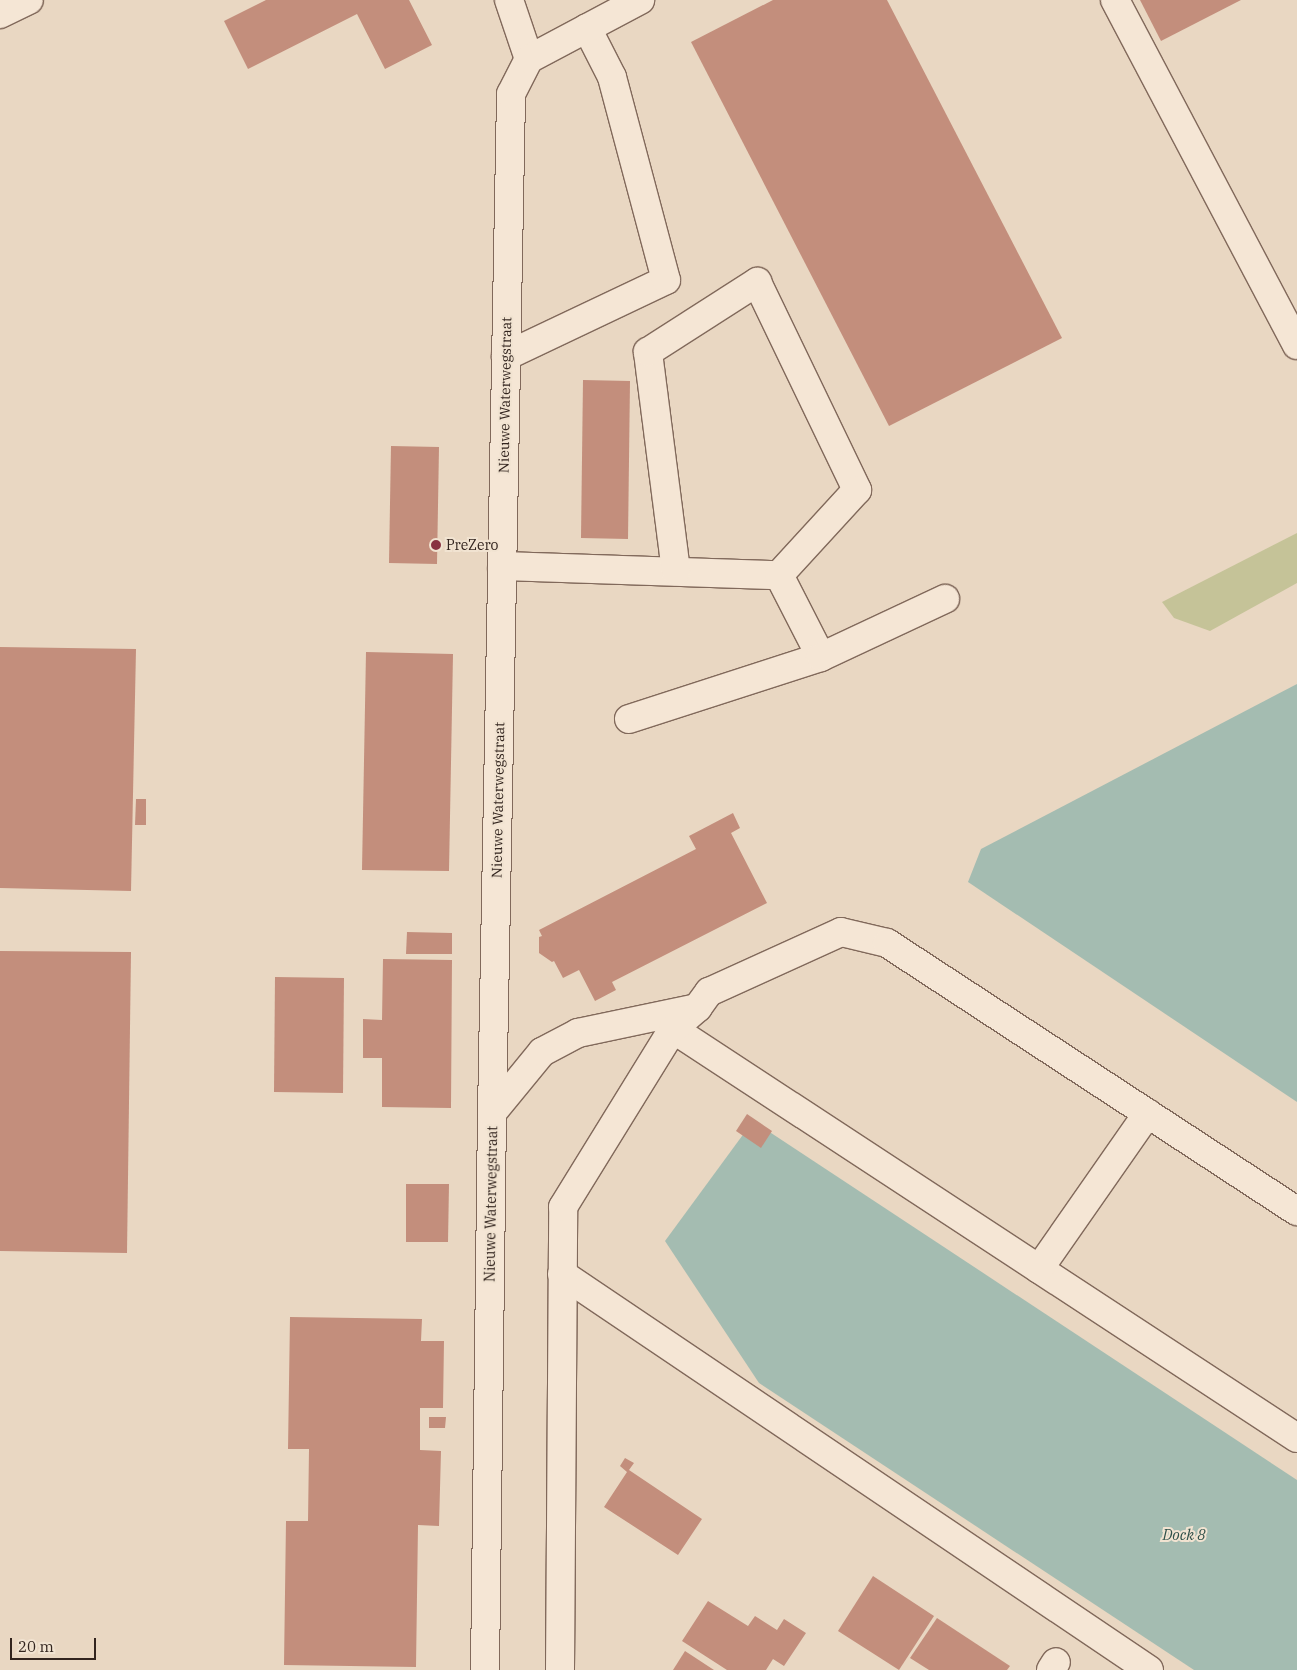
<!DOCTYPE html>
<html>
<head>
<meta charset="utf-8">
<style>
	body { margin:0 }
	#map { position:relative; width:1297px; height:1670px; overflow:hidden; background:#e9d7c2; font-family:"IBM Plex Serif",serif }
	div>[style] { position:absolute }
	.green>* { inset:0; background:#c5c398 }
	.water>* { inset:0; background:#a4bcb1 }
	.building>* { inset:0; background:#c38e7c }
	.roads { filter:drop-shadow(1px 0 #81695b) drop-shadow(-1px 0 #81695b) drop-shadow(0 1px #81695b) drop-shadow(0 -1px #81695b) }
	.minor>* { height:28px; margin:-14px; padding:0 14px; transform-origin:14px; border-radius:14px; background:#f5e6d5 }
	.dots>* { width:14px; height:14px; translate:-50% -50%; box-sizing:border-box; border:2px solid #f1e3d1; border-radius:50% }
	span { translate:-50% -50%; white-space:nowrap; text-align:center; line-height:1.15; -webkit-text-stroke:4px #f1e3d1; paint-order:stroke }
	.street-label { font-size:14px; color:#32241e }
	.poi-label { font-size:14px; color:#32241e }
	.left { translate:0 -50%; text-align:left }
	.water-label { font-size:15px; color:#2f5049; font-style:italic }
	.scale { position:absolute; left:10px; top:1638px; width:86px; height:22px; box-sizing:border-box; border:2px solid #32241e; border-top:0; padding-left:6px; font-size:15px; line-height:18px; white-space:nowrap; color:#32241e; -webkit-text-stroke:4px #f1e3d1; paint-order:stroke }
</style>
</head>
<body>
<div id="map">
	<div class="green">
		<i style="clip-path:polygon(1297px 533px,1297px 583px,1210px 631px,1174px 618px,1162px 602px)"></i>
	</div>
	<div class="water">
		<i style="clip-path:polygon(1297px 684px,1297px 1102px,968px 882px,981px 849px)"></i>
		<i style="clip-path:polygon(753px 1121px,1297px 1480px,1297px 1670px,1194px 1670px,759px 1383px,665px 1241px)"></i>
	</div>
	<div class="building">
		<i style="clip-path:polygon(266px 0,409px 0,432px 45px,385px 69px,357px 14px,248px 69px,224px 21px)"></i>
		<i style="clip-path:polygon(773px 0,887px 0,1062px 338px,889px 426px,691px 42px)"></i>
		<i style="clip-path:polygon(1140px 0,1241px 0,1161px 41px)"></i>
		<i style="clip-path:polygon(583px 380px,630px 381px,628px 539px,581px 538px)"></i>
		<i style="clip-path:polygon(391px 446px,439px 447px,437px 564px,389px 563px)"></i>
		<i style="clip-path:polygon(0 647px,136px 649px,131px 891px,0 888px)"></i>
		<i style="clip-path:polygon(366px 652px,453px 654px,449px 871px,362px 870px)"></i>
		<i style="clip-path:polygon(136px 799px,146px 799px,146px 825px,135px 825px)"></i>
		<i style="clip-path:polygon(733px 813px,740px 828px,731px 833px,767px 903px,612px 982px,616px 990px,595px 1001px,579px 970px,563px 978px,554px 961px,552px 962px,539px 953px,539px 937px,542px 936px,539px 930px,696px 849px,689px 836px)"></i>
		<i style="clip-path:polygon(407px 932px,452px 933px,452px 954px,406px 954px)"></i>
		<i style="clip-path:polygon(0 951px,131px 952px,127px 1253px,0 1251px)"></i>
		<i style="clip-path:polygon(383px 959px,452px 960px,451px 1108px,382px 1107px,382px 1058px,363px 1058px,363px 1019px,382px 1020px)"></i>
		<i style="clip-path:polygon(275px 977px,344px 978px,343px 1093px,274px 1092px)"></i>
		<i style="clip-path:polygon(747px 1114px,772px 1131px,761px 1148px,736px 1131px)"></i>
		<i style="clip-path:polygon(406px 1184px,449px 1184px,448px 1242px,406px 1242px)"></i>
		<i style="clip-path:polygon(290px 1317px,422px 1319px,421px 1341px,444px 1341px,443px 1408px,420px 1408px,420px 1450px,441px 1451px,439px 1526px,418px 1525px,416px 1667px,284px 1665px,286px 1521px,308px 1521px,309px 1449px,288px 1449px)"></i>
		<i style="clip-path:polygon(429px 1417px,446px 1417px,445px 1428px,429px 1428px)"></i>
		<i style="clip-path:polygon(625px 1458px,634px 1463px,629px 1470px,702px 1519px,678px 1555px,604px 1507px,627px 1472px,620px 1466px)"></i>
		<i style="clip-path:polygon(873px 1576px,934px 1616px,899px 1670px,838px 1631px)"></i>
		<i style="clip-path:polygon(708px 1601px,748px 1626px,755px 1616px,777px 1630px,784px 1619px,806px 1633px,784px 1666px,773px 1659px,766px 1670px,727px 1670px,682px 1641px)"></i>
		<i style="clip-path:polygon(937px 1618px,1010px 1666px,1007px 1670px,929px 1670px,910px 1658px)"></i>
		<i style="clip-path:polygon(685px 1651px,714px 1670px,673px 1670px)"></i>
	</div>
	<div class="roads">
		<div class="minor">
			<i style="left:509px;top:0;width:62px;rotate:71.3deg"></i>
			<i style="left:1115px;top:0;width:390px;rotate:62.2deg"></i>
			<i style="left:0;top:14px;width:32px;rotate:-26deg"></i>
			<i style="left:506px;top:356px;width:177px;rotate:-25.4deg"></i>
			<i style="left:666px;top:280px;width:210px;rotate:-104.9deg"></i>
			<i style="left:612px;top:77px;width:55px;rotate:-117deg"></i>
			<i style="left:502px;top:566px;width:277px;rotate:1.9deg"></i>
			<i style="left:779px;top:575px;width:92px;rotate:62.9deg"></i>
			<i style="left:676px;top:571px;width:221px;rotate:-97.3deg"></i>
			<i style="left:648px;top:352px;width:130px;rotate:-32.7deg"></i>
			<i style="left:757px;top:282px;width:231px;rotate:64.3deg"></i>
			<i style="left:857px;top:490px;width:115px;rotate:132.5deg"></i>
			<i style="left:629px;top:719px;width:202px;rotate:-17.9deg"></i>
			<i style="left:821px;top:657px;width:137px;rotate:-25.1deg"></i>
			<i style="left:673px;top:1029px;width:746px;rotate:33.24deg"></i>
			<i style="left:492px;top:1113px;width:79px;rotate:-50.7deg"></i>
			<i style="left:542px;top:1052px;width:41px;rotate:-27.8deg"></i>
			<i style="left:578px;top:1033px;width:122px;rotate:-11.9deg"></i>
			<i style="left:1039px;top:1269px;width:190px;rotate:-55.1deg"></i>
			<i style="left:562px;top:1274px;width:708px;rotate:34deg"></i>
			<i style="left:485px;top:1670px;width:557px;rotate:-89.28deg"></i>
			<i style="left:492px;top:1113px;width:1019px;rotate:-88.93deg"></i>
			<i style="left:511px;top:94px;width:39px;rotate:-63deg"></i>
			<i style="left:529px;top:59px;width:126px;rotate:-28deg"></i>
			<i style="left:560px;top:1670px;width:463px;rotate:-89.6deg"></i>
			<i style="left:563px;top:1207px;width:209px;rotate:-58.3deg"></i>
			<i style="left:673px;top:1029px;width:33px;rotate:-41deg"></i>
			<i style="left:698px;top:1007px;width:19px;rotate:-54deg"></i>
			<i style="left:709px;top:992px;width:145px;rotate:-24.4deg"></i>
			<i style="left:841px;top:932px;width:47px;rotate:13.4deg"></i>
			<i style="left:887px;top:943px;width:490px;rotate:33.2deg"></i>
			<i style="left:1051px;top:1670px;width:9px;rotate:-58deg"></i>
		</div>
	</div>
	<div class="dots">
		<i style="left:436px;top:545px;background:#893241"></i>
	</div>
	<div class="street-label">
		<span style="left:505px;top:395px;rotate:-89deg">Nieuwe Waterwegstraat</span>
		<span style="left:498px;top:800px;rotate:-89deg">Nieuwe Waterwegstraat</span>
		<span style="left:491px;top:1204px;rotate:-89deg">Nieuwe Waterwegstraat</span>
	</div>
	<div class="poi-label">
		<span class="left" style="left:446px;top:545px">PreZero</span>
	</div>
	<div class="water-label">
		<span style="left:1184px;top:1535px">Dock 8</span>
	</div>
	<div class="scale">20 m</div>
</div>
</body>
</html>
